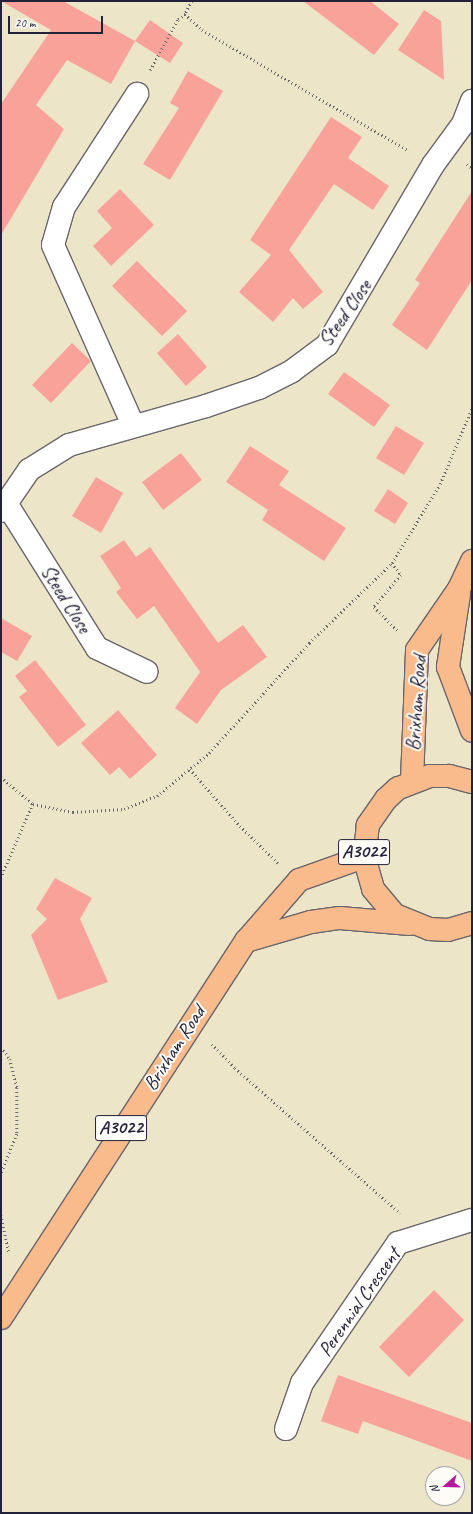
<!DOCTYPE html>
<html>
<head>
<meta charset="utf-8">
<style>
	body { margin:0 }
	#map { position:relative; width:473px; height:1514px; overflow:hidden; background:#ede5c8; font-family:Caveat,sans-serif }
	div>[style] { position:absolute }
	.building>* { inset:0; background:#f9a29a }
	.path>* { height:2.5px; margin-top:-1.25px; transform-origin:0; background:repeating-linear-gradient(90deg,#69666c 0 1px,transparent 0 4px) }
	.roads { filter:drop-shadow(1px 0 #69666c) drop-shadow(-1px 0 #69666c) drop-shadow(0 1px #69666c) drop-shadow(0 -1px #69666c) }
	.street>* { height:22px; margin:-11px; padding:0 11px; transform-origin:11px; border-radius:11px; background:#fff }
	.primary>* { height:22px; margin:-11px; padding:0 11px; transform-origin:11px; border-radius:11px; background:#fabb8c }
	span { translate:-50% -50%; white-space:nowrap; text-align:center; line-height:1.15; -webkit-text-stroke:4px #fdfcf7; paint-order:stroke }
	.shield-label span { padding:1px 3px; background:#fdfcf7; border:1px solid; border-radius:3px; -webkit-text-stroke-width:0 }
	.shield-label { font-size:19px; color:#22223b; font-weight:700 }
	.street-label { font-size:20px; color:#22223b }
	.frame { position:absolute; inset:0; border:2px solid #22223b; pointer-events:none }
	.north { position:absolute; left:425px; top:1466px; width:40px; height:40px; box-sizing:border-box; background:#fdfcf7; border:1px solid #a5a5ac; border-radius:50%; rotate:250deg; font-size:11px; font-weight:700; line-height:16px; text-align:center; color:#22223b }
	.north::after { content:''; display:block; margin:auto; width:14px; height:18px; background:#b5179e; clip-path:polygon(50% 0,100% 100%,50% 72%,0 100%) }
	.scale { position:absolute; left:8px; top:16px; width:95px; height:18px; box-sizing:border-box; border:2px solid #22223b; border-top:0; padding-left:5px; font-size:12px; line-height:14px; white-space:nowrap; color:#22223b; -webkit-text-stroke:3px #fdfcf7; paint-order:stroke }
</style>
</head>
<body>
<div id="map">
	<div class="building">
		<i style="clip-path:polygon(1px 1px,63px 1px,135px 41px,111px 84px,67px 60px,36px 105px,64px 129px,1px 235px,1px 104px,51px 30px)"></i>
		<i style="clip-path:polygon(303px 1px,370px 1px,399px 24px,374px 55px)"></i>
		<i style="clip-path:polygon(424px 10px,441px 21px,444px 80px,398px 50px)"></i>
		<i style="clip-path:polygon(150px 20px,183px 43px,170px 63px,135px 41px)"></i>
		<i style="clip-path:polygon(188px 71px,223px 91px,170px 180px,143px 164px,179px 108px,170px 103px)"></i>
		<i style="clip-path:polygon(331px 117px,362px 137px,348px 158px,389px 186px,373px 210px,334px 184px,289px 250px,323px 292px,303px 309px,293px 298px,273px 322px,239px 292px,271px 255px,250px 240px)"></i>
		<i style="clip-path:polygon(120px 189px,154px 225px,111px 266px,93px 246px,112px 228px,97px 211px)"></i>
		<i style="clip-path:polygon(472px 191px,472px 280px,427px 350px,392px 325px,420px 283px,415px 280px)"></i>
		<i style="clip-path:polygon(137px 261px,187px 311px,162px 336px,112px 286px)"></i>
		<i style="clip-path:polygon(178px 334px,207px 367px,186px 386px,157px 353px)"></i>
		<i style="clip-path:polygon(72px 343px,91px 361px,51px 403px,32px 385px)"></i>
		<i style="clip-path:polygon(344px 372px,390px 405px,374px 427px,328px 394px)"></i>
		<i style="clip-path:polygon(396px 426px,424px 443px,404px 475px,376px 458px)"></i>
		<i style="clip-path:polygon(250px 446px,289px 471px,279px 485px,346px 528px,324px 561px,262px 520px,268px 510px,226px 482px)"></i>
		<i style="clip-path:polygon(181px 453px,202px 480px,163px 510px,142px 482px)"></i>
		<i style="clip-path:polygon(96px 477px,123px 493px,101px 533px,72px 516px)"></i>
		<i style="clip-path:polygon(388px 489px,408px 503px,395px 524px,374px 511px)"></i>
		<i style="clip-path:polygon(124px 540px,136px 557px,150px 547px,218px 643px,243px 625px,267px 657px,221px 690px,197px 724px,175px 708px,200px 672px,154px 606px,137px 619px,116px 592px,121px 588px,100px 556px)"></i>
		<i style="clip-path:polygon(1px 618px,32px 636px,17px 661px,1px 652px)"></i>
		<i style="clip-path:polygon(35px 660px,86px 725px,58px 747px,19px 697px,27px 691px,15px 676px)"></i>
		<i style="clip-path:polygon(118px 710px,157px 755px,130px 779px,119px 767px,110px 775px,81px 743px)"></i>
		<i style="clip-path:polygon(55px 878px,92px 898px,80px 919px,108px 982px,58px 1000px,31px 935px,47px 919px,36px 909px)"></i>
		<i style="clip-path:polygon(434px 1290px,464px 1320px,409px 1377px,379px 1347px)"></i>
		<i style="clip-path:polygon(338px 1375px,472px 1423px,472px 1461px,363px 1421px,358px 1434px,321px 1421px)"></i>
	</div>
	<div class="path">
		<i style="left:192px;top:1px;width:15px;rotate:118deg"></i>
		<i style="left:185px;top:14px;width:23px;rotate:43deg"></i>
		<i style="left:202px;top:30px;width:240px;rotate:30.3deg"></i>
		<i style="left:150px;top:70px;width:58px;rotate:-61.2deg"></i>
		<i style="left:178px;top:19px;width:9px;rotate:-36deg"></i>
		<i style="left:467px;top:164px;width:6px;rotate:39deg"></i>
		<i style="left:392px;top:563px;width:15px;rotate:53deg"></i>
		<i style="left:401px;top:575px;width:42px;rotate:130.2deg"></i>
		<i style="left:374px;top:607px;width:33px;rotate:45deg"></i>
		<i style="left:190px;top:769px;width:76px;rotate:48.7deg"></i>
		<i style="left:240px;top:826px;width:53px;rotate:44.2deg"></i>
		<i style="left:1px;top:777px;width:42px;rotate:40.2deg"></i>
		<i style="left:33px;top:804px;width:81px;rotate:113.4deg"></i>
		<i style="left:33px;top:804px;width:41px;rotate:11.3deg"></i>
		<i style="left:73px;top:812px;width:51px;rotate:-3.4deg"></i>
		<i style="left:124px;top:809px;width:35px;rotate:-22deg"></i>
		<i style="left:157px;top:796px;width:67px;rotate:-39.6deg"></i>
		<i style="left:209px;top:753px;width:149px;rotate:-47.7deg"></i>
		<i style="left:309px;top:643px;width:115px;rotate:-43.9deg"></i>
		<i style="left:392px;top:563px;width:92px;rotate:-58.7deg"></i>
		<i style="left:440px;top:484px;width:82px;rotate:-67.2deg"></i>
		<i style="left:212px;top:1044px;width:33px;rotate:46deg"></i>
		<i style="left:235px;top:1068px;width:220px;rotate:41.3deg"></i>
		<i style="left:1px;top:1047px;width:15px;rotate:53deg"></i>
		<i style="left:10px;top:1059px;width:30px;rotate:76deg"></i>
		<i style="left:17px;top:1088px;width:46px;rotate:90deg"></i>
		<i style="left:17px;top:1134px;width:43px;rotate:111.8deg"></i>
		<i style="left:1px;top:1215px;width:39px;rotate:78deg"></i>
	</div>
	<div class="roads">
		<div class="street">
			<i style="left:133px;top:425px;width:197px;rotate:-114deg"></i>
			<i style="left:53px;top:245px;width:40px;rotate:-74deg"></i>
			<i style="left:64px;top:207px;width:135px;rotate:-57.1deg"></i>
			<i style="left:6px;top:503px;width:171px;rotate:57.9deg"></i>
			<i style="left:97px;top:648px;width:55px;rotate:25.6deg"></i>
			<i style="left:1px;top:511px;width:50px;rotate:-55.7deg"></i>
			<i style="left:29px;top:470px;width:47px;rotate:-32deg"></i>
			<i style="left:69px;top:445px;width:142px;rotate:-15.9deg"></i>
			<i style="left:206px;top:406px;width:56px;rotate:-18.8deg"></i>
			<i style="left:259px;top:388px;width:37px;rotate:-27deg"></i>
			<i style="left:292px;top:371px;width:44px;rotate:-36.6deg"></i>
			<i style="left:327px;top:345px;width:209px;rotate:-59.5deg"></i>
			<i style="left:433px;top:165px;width:51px;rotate:-53.8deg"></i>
			<i style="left:463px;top:124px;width:25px;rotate:-69deg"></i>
			<i style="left:286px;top:1429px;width:49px;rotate:-70.8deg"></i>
			<i style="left:302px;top:1383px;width:170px;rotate:-55.6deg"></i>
			<i style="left:398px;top:1243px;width:77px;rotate:-17.3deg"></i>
		</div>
		<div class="primary">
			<i style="left:459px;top:594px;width:74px;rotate:98.6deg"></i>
			<i style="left:448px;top:667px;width:68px;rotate:69.4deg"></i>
			<i style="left:412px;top:781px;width:131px;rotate:-87.8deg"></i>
			<i style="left:417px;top:650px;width:74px;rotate:-55.5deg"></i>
			<i style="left:459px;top:589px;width:31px;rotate:-65deg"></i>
			<i style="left:472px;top:782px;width:24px;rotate:-165deg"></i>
			<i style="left:449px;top:776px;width:19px;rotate:180deg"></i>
			<i style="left:430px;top:776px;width:34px;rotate:159deg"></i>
			<i style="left:398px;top:788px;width:16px;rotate:137deg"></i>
			<i style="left:386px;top:799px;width:32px;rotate:125deg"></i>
			<i style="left:368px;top:825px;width:32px;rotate:97deg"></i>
			<i style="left:364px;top:857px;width:33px;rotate:74deg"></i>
			<i style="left:373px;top:889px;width:34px;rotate:50deg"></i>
			<i style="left:395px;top:915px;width:37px;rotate:22deg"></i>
			<i style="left:429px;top:929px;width:19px;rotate:3deg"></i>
			<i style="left:448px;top:930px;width:25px;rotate:-16deg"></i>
			<i style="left:246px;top:941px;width:68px;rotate:-16.3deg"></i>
			<i style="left:311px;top:922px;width:29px;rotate:-8deg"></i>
			<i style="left:340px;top:918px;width:70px;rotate:4.9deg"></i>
			<i style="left:1px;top:1318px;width:450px;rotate:-57deg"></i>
			<i style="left:246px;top:941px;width:81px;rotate:-49deg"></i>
			<i style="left:299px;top:880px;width:69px;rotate:-19.5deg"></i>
		</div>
	</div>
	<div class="shield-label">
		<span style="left:364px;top:852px">A3022</span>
		<span style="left:121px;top:1128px">A3022</span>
	</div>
	<div class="street-label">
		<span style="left:345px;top:313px;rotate:-55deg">Steed Close</span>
		<span style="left:66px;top:599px;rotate:58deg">Steed Close</span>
		<span style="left:416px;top:703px;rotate:-86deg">Brixham Road</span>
		<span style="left:174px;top:1048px;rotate:-57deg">Brixham Road</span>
		<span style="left:359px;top:1302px;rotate:-55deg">Perennial Crescent</span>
	</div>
	<div class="frame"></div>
	<div class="north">N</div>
	<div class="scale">20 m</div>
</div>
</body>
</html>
